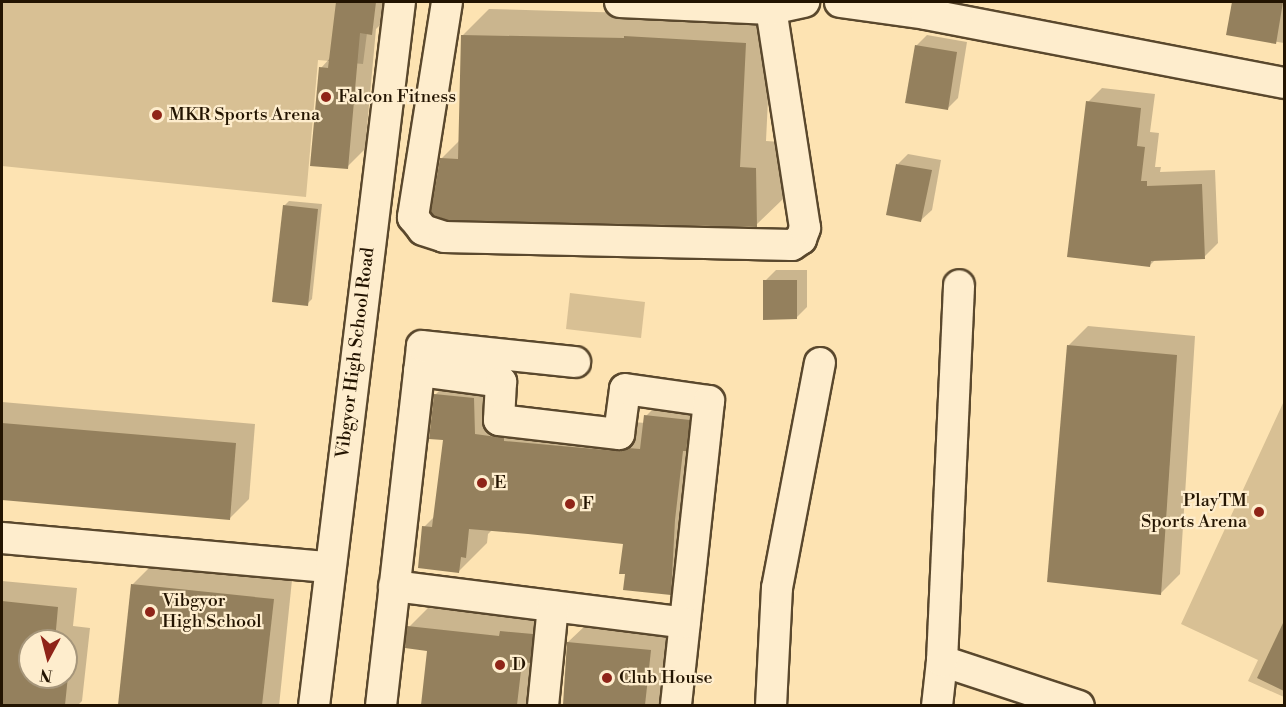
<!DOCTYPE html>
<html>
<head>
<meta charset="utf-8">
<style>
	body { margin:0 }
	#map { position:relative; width:1286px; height:707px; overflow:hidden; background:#fde3b2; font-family:"Libre Bodoni",serif }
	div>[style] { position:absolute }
	.green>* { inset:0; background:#d8c094 }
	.shadow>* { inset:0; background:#0003 }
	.building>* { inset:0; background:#94805d }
	.roads { filter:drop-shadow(2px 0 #5a482d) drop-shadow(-2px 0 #5a482d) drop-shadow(0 2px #5a482d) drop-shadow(0 -2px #5a482d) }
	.minor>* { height:30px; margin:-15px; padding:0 15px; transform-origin:15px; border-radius:15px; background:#feedcd }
	.dots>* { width:16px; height:16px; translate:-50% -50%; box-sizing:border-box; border:3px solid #feedcd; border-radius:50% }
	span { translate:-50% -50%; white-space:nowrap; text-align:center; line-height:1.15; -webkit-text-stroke:4.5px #feedcd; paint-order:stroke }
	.poi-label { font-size:18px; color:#231401 }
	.left { translate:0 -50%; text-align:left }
	.right { translate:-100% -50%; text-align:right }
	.street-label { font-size:18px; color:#231401 }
	.frame { position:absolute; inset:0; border:3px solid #231401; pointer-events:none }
	.north { position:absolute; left:18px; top:629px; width:60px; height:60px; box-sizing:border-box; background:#feedcd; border:2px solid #a6967b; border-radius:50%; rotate:187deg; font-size:16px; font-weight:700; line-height:24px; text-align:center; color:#231401 }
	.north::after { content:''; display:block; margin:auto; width:21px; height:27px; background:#8f2418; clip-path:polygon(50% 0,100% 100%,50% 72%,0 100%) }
</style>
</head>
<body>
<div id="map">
	<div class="green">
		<i style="clip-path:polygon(2px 2px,371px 2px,363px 64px,318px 60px,306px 197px,2px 166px)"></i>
		<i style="clip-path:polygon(570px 293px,645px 302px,641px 338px,566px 329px)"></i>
		<i style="clip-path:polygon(1284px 401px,1284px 697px,1248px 681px,1258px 660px,1181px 624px)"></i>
	</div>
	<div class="shadow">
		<i style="clip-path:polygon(338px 2px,391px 2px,390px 15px,376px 29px,365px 149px,347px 167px,321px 68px,331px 57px)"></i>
		<i style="clip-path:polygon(1233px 2px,1284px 2px,1284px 43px,1228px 34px)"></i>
		<i style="clip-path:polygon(489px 9px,772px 17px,766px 141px,782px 142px,783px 199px,756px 225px,441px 159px,460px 140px,463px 35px)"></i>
		<i style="clip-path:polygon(927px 35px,967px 42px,958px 98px,947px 109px,916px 46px)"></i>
		<i style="clip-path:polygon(1102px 88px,1155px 94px,1150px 132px,1159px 133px,1155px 167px,1161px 167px,1160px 172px,1215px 170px,1218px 243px,1204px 257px,1156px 259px,1150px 265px,1088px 102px)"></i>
		<i style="clip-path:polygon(908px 154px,941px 160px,932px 210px,921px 220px,898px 164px)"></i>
		<i style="clip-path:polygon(289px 201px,322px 204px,312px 299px,307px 304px,284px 206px)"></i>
		<i style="clip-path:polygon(776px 270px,807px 270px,807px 307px,796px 318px,765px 281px)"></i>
		<i style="clip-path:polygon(1088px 326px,1195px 336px,1180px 574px,1161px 593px,1069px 345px)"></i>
		<i style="clip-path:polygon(464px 366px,502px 406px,532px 413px,645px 423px,646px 416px,674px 388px,717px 392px,698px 565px,670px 593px,626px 573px,625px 543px,493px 529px,488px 534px,487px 543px,459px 571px,424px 527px,435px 516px,444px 439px,435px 395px)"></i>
		<i style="clip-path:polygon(2px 402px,255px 424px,249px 499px,230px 518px,2px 499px)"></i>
		<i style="clip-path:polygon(152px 565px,292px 580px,279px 706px,120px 706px,133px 584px)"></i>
		<i style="clip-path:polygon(evenodd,2px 581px,77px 588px,73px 626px,90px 628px,82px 701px,77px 706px,2px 706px,2px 581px,30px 641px,66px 641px,66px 677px,30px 677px,30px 641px)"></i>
		<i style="clip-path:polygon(428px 608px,515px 617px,520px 613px,551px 616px,552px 702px,561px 705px,564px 704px,568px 642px,587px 624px,669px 632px,661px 706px,422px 706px,429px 649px,409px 627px)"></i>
		<i style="clip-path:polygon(1284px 624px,1284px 690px,1259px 677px)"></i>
	</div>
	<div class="building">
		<i style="clip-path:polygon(336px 2px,376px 2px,372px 35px,360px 33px,348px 169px,310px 166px,319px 67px,328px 68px)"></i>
		<i style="clip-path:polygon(1232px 2px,1283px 2px,1276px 44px,1226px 35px)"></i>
		<i style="clip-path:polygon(461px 35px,624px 38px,624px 36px,746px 43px,740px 167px,756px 168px,757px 227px,447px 220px,433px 215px,431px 212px,440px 158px,458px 159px)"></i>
		<i style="clip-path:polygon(915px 45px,957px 52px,948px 110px,905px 103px)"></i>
		<i style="clip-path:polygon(1086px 101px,1141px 108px,1137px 146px,1145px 147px,1141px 181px,1147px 181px,1147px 186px,1202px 184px,1205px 259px,1151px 261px,1150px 267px,1067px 257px)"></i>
		<i style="clip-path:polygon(896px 164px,932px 170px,921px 222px,886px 215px)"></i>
		<i style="clip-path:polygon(283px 205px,318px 209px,308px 306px,272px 302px)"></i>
		<i style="clip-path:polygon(763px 280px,797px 280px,797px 319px,763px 320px)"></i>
		<i style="clip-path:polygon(1067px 345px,1177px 355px,1161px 595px,1047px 582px)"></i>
		<i style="clip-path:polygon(434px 394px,474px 398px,475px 434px,504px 438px,504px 441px,617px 451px,628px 448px,640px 449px,644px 415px,690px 420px,686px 451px,683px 451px,675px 520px,671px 595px,623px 590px,625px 574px,619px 574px,623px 544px,528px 534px,469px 529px,466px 558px,461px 557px,459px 573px,418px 568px,422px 526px,432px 527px,443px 440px,429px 439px)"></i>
		<i style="clip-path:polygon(2px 423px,236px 443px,230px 520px,2px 500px)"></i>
		<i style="clip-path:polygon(131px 584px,274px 599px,262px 705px,118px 705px)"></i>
		<i style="clip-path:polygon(2px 601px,58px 607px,55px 641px,30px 641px,30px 677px,66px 677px,66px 646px,71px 647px,65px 705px,2px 705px)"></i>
		<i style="clip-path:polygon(1284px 621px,1284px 691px,1257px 678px)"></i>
		<i style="clip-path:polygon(407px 626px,499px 636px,500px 631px,533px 634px,530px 663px,522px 662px,517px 705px,421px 705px,427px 651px,405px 648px)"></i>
		<i style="clip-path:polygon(567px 642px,651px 650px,645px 705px,563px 705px)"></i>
	</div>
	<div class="roads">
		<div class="minor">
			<i style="left:447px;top:2px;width:218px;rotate:99deg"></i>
			<i style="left:413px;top:217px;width:16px;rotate:52deg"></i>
			<i style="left:423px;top:230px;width:22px;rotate:18deg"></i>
			<i style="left:444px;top:237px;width:348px;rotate:1.3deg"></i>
			<i style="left:792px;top:245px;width:11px;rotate:-34deg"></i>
			<i style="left:801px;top:239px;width:12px;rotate:-70deg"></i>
			<i style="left:805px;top:228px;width:229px;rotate:-98.8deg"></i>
			<i style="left:620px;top:2px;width:151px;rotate:2.7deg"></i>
			<i style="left:771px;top:9px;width:34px;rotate:-12deg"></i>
			<i style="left:840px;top:2px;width:87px;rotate:7.9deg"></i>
			<i style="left:926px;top:14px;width:365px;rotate:10.9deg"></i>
			<i style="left:419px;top:371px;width:83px;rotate:7.6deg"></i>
			<i style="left:501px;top:382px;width:38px;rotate:93deg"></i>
			<i style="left:499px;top:420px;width:121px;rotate:6.7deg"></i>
			<i style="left:619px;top:434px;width:45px;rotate:-82.4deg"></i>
			<i style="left:625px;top:389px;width:85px;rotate:8.1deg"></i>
			<i style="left:709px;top:401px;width:307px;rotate:96.2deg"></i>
			<i style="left:2px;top:538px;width:329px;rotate:5.1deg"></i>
			<i style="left:394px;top:586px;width:293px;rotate:7.2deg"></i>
			<i style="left:942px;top:661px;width:144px;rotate:18.2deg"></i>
			<i style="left:314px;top:706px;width:709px;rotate:-83.04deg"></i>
			<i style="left:381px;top:706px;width:362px;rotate:-83.5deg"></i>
			<i style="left:422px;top:346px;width:154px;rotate:6deg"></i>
			<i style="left:543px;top:706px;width:100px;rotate:-84.3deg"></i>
			<i style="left:771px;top:706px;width:118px;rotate:-87.1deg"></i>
			<i style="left:777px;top:588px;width:229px;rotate:-79.2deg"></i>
			<i style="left:937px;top:706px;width:45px;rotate:-83.7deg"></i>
			<i style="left:942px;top:661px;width:376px;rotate:-87.4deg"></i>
		</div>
	</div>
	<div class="dots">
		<i style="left:326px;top:97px;background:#8f2418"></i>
		<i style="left:157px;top:115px;background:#8f2418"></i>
		<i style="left:482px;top:483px;background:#8f2418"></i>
		<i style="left:570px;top:504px;background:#8f2418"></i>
		<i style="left:1259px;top:512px;background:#8f2418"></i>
		<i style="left:150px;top:612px;background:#8f2418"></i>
		<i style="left:500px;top:665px;background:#8f2418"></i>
		<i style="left:607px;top:678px;background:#8f2418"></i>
	</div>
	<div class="poi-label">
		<span class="left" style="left:338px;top:97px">Falcon Fitness</span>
		<span class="left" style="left:169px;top:115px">MKR Sports Arena</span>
		<span class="left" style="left:494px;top:483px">E</span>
		<span class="right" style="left:1247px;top:512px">PlayTM<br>Sports Arena</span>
		<span class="left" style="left:582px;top:504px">F</span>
		<span class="left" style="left:162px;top:612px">Vibgyor<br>High School</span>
		<span class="left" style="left:512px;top:665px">D</span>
		<span class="left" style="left:619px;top:678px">Club House</span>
	</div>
	<div class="street-label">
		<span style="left:356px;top:353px;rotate:-83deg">Vibgyor High School Road</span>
	</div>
	<div class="frame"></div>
	<div class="north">N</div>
</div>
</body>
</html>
